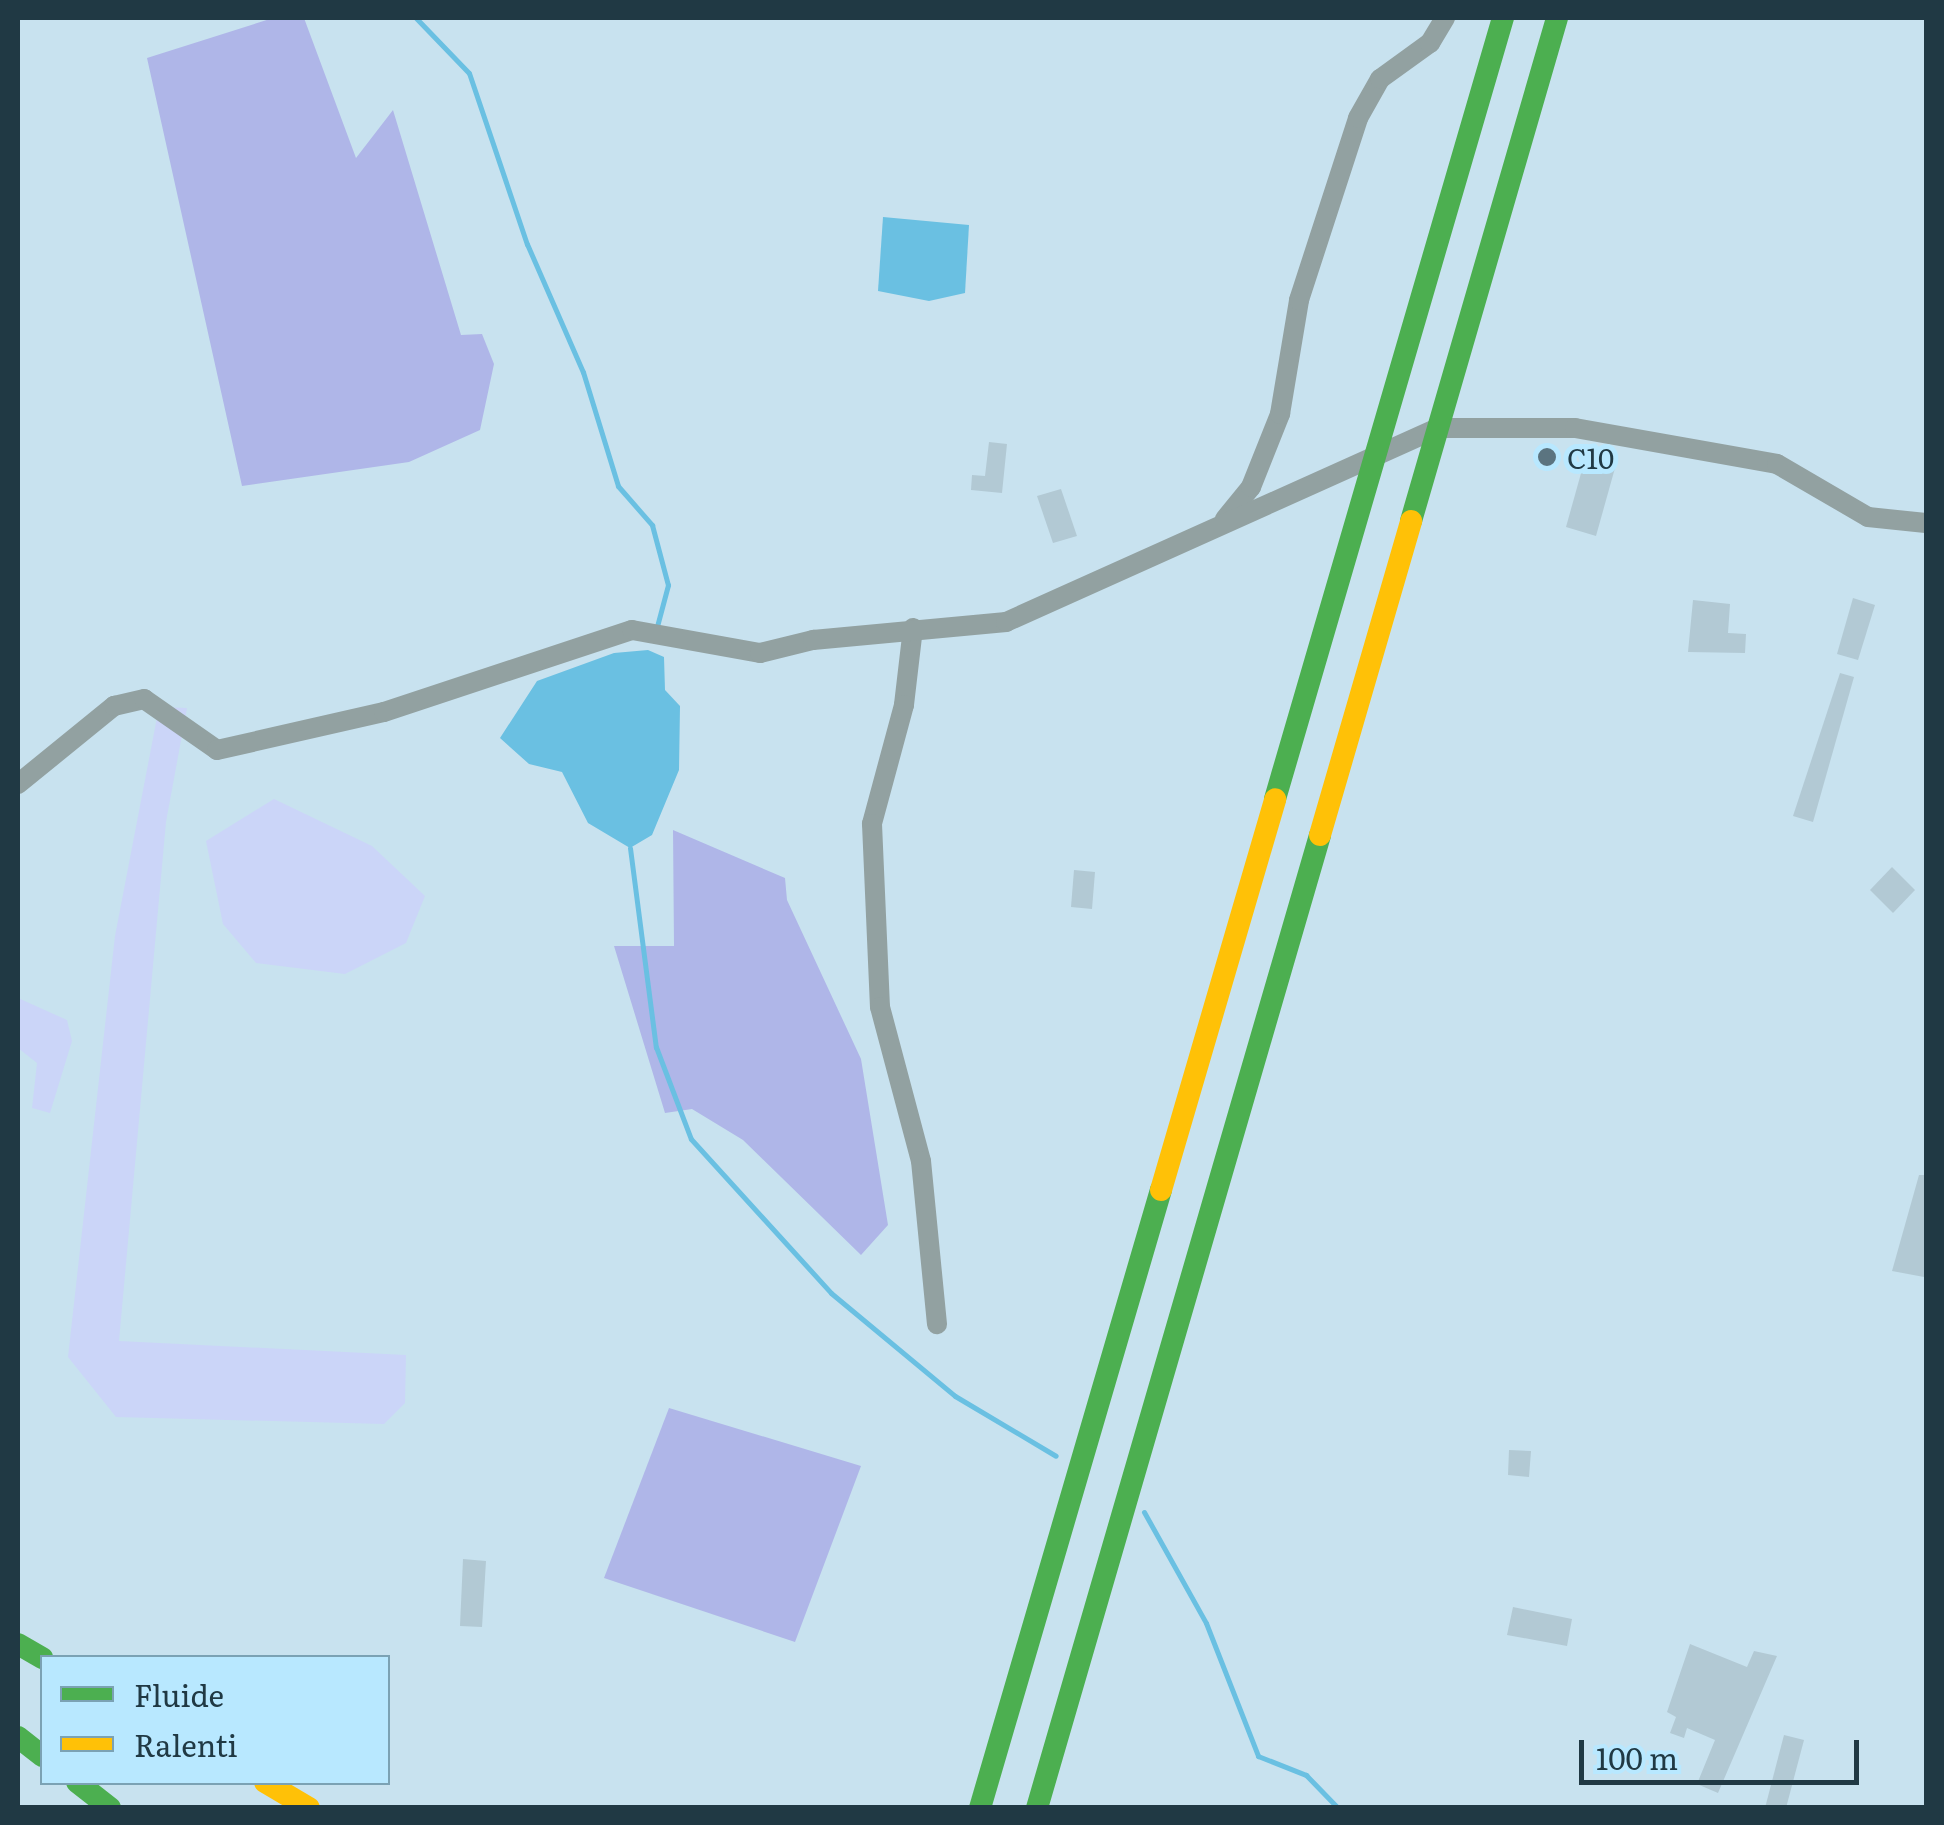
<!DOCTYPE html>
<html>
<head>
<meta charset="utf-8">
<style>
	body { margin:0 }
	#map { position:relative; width:1944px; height:1825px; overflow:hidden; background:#c8e2ef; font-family:Literata,serif }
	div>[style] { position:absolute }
	.green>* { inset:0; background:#cbd5f8 }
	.forest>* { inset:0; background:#afb6e8 }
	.water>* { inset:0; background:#6ac0e2 }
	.stream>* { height:5px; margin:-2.5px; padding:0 2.5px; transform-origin:2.5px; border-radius:2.5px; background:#6ac0e2 }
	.building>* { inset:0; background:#b2c9d4 }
	.street>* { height:20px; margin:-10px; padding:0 10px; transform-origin:10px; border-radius:10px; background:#92a1a1 }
	.fast>* { height:22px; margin:-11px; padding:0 11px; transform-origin:11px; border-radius:11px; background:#4caf50 }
	.slow>* { height:22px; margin:-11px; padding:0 11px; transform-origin:11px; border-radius:11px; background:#ffc107 }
	.dots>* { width:28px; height:28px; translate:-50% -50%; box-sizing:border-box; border:5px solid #b8e8ff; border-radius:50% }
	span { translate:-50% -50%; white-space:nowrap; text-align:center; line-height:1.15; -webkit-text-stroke:10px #b8e8ff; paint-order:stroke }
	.poi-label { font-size:28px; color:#203944 }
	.left { translate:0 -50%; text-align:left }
	.frame { position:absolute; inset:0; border:20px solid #203944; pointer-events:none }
	.legend { position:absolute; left:40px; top:1655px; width:350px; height:130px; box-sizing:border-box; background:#b8e8ff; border:2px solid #7ba2b4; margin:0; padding:12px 18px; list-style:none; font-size:30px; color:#203944 }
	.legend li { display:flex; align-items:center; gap:20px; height:50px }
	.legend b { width:50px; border:2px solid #7ba2b4 }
	.scale { position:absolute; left:1579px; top:1740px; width:280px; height:45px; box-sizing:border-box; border:5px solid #203944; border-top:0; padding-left:12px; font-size:30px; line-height:35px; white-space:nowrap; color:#203944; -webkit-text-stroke:8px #b8e8ff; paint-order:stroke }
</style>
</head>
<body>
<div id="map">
	<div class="green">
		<i style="clip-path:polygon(159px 707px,187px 708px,166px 822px,119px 1341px,406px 1355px,405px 1403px,384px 1424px,116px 1417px,68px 1357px,115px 936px)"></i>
		<i style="clip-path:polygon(274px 799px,372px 846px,425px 896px,406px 943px,345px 974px,256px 963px,223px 924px,206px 841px)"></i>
		<i style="clip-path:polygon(18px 998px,67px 1020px,72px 1041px,50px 1113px,32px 1108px,37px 1063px,18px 1048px)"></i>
	</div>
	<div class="forest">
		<i style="clip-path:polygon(273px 18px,304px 18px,356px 158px,393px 110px,461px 335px,482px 334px,494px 364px,480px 430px,409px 462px,242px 486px,147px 58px)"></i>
		<i style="clip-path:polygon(673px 830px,785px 878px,787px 900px,861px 1059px,888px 1225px,861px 1255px,743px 1140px,692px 1109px,665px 1113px,614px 946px,674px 946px)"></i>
		<i style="clip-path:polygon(669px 1408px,861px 1466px,795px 1642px,604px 1578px)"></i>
	</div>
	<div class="water">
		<i style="clip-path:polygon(883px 217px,969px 225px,965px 293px,929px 301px,878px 291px)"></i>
		<i style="clip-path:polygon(648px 650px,664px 657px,665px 690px,680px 706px,679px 770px,652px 835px,630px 848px,588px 823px,562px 772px,529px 764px,500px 738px,537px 681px,614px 653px)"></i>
	</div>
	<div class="stream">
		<i style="left:416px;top:18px;width:76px;rotate:46.1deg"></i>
		<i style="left:469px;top:73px;width:181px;rotate:71.3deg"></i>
		<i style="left:527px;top:244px;width:140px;rotate:66.4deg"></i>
		<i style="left:583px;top:372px;width:119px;rotate:72.9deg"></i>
		<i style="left:618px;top:486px;width:52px;rotate:48.9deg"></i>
		<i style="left:652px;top:525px;width:62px;rotate:75.1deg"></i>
		<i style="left:668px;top:585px;width:47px;rotate:104.9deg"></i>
		<i style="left:630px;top:848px;width:201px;rotate:82.6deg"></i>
		<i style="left:656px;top:1047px;width:98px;rotate:69.2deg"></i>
		<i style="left:691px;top:1139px;width:208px;rotate:47.7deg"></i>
		<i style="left:831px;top:1293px;width:161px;rotate:39.7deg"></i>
		<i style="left:955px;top:1396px;width:117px;rotate:30.7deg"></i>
		<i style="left:1144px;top:1512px;width:127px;rotate:60.8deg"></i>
		<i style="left:1206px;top:1623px;width:143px;rotate:68.6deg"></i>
		<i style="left:1258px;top:1756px;width:52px;rotate:21.6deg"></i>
		<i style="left:1306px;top:1775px;width:46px;rotate:45.9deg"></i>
	</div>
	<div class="building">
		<i style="clip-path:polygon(989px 442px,1007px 444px,1002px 493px,971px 490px,972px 475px,985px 476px)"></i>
		<i style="clip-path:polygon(1585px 459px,1615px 468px,1596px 536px,1566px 527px)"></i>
		<i style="clip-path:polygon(1061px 489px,1077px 536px,1053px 543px,1037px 496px)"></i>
		<i style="clip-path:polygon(1853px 598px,1875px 605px,1858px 660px,1837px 654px)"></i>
		<i style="clip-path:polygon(1693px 600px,1730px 604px,1728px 633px,1746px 634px,1745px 653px,1688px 652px)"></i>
		<i style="clip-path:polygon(1840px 673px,1854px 677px,1813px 822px,1793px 816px)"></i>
		<i style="clip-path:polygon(1892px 867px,1915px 890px,1893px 913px,1870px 890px)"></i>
		<i style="clip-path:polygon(1074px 870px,1095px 872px,1092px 909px,1071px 907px)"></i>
		<i style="clip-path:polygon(1919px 1175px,1926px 1175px,1924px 1277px,1892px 1271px)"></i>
		<i style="clip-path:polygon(1509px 1450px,1531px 1451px,1529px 1477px,1508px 1475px)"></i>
		<i style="clip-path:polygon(463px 1559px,486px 1561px,482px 1627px,460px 1626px)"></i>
		<i style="clip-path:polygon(1513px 1607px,1572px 1619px,1567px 1646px,1507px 1635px)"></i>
		<i style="clip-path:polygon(1690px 1644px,1747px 1667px,1754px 1651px,1777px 1656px,1718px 1793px,1697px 1784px,1715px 1740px,1687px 1728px,1684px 1738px,1670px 1733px,1676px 1717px,1667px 1712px)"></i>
		<i style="clip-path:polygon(1784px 1735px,1804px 1740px,1786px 1808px,1765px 1808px)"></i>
	</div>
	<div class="street">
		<i style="left:1225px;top:519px;width:41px;rotate:-50.9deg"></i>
		<i style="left:1251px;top:487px;width:79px;rotate:-68.3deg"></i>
		<i style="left:1280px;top:414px;width:116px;rotate:-80.5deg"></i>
		<i style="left:1299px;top:300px;width:191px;rotate:-72deg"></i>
		<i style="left:1358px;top:118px;width:45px;rotate:-60.6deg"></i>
		<i style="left:1380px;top:79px;width:62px;rotate:-35.8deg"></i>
		<i style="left:1430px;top:43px;width:29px;rotate:-59deg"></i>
		<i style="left:913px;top:628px;width:78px;rotate:96.7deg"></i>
		<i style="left:904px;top:705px;width:123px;rotate:105.1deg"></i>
		<i style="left:872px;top:824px;width:183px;rotate:87.5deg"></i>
		<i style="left:880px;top:1007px;width:159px;rotate:75.1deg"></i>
		<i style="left:921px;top:1161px;width:164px;rotate:84.4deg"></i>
		<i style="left:18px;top:784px;width:124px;rotate:-39.1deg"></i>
		<i style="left:114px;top:706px;width:31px;rotate:-13deg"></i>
		<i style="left:144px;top:699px;width:89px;rotate:34.9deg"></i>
		<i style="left:217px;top:750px;width:171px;rotate:-12.8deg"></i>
		<i style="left:384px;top:712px;width:261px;rotate:-18.3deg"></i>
		<i style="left:632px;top:630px;width:130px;rotate:10.2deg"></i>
		<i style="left:760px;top:653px;width:55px;rotate:-13.8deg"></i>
		<i style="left:813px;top:640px;width:194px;rotate:-5.3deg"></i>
		<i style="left:1006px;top:622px;width:473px;rotate:-24.2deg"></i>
		<i style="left:1437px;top:428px;width:138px"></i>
		<i style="left:1575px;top:428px;width:205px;rotate:10.1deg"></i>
		<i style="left:1777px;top:464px;width:105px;rotate:30.2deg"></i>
		<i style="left:1868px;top:517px;width:58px;rotate:5.9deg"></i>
	</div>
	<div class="fast">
		<i style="left:1411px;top:521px;width:524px;rotate:-73.81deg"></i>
		<i style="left:1275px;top:799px;width:814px;rotate:-73.73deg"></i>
		<i style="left:18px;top:1644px;width:28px;rotate:30deg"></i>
		<i style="left:18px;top:1737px;width:31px;rotate:38deg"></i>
		<i style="left:77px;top:1782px;width:42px;rotate:38.2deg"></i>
		<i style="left:980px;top:1808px;width:644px;rotate:-73.68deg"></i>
		<i style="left:1037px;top:1808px;width:1013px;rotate:-73.78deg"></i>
	</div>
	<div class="slow">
		<i style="left:1320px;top:835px;width:327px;rotate:-73.8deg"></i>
		<i style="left:1161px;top:1190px;width:407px;rotate:-73.7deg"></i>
		<i style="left:265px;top:1782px;width:51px;rotate:30.6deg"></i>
	</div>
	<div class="dots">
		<i style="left:1547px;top:457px;background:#5b7480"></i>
	</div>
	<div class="poi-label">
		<span class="left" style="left:1567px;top:457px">C10</span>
	</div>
	<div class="frame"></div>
	<ul class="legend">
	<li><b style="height:12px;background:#4caf50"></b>Fluide</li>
	<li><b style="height:12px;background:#ffc107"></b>Ralenti</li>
	</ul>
	<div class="scale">100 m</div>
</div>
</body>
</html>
